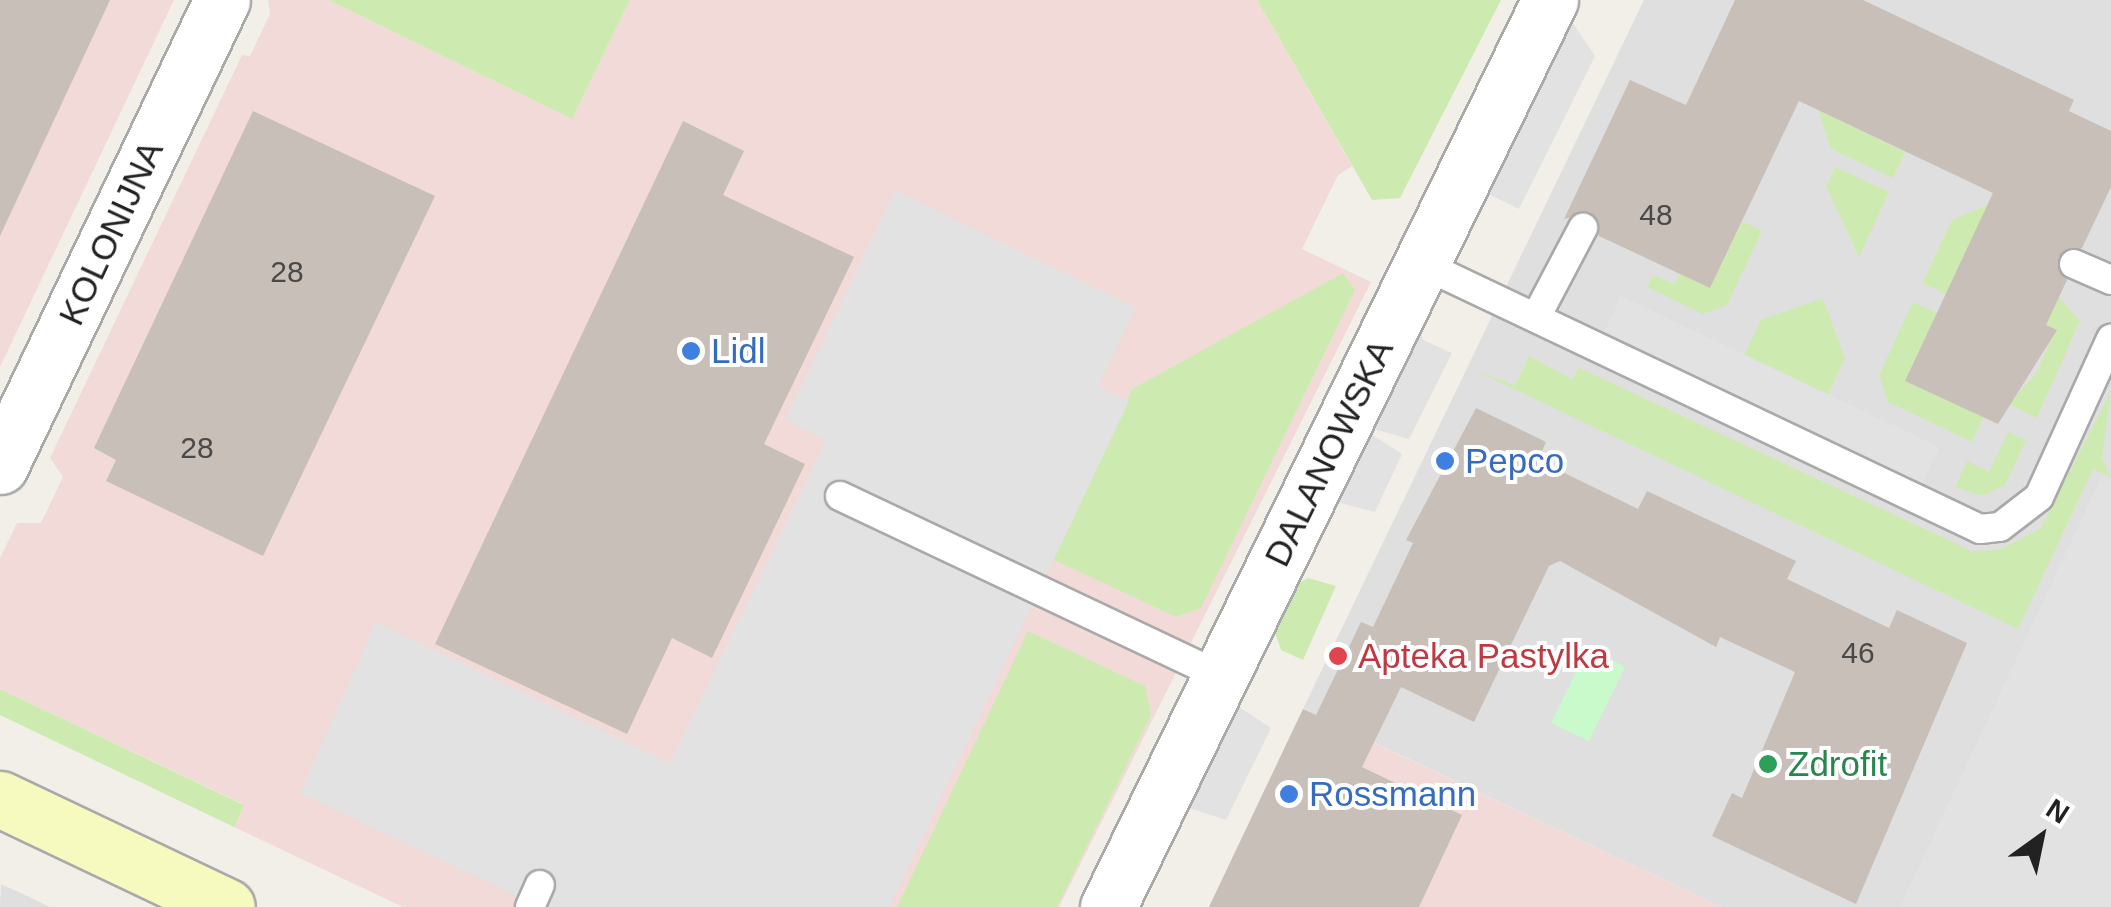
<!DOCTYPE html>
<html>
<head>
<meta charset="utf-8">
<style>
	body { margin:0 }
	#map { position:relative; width:2111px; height:907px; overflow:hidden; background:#f2efe9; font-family:Helvetica,sans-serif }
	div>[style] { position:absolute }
	.residential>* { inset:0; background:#e0dfdf }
	.commercial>* { inset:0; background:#f2dad9 }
	.grass>* { inset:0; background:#cdebb0 }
	.park>* { inset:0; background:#c8facc }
	.parking>* { inset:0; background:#e2e2e2 }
	.building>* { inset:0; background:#c7bfb8 }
	.roads { filter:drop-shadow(2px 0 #a9a9a9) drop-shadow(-2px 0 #a9a9a9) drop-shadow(0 2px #a9a9a9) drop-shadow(0 -2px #a9a9a9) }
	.lane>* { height:28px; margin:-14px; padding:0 14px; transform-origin:14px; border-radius:14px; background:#fff }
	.street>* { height:55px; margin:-27.5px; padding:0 27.5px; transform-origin:27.5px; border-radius:27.5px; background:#fff }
	.secondary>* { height:55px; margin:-27.5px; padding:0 27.5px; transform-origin:27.5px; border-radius:27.5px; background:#f7fabf }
	.dots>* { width:28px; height:28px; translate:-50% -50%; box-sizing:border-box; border:5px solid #fff; border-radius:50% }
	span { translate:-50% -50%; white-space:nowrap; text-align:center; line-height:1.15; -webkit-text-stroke:8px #fff; paint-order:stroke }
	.number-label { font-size:30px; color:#4b4948 }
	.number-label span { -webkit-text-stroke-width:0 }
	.street-label { font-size:35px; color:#222 }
	.shop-label { font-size:35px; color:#366cbe }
	.left { translate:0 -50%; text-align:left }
	.health-label { font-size:35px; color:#be3a42 }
	.leisure-label { font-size:35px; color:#27864d }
	.north { position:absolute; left:1991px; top:787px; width:100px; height:100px; -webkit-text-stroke:8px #fff; paint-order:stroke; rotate:33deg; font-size:28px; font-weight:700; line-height:40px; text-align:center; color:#222 }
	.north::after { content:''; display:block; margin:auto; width:35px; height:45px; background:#222; clip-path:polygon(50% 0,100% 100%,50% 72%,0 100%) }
</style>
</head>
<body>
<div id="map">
	<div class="residential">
		<i style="clip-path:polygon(1644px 0,2111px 0,2111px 907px,1722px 907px,1303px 709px)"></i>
		<i style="clip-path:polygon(1px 884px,23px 894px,50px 907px,0 907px)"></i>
	</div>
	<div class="commercial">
		<i style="clip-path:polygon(0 0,174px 0,0 367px)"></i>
		<i style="clip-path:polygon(268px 0,328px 0,572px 119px,630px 0,1257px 0,1352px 166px,1338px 175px,1302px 249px,1371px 282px,1059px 907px,403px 907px,234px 827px,243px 804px,0 689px,0 558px,17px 523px,41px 523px,63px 477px,50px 458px,242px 55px,250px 56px,270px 14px)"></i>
		<i style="clip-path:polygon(1303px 709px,1374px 743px,1722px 907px,1209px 907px)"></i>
	</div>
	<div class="grass">
		<i style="clip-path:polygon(328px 0,630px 0,572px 119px)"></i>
		<i style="clip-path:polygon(1257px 0,1501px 0,1400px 198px,1372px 200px)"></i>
		<i style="clip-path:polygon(1818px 110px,1905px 152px,1893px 178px,1831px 149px)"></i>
		<i style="clip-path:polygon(1835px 167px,1889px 192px,1859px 257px,1826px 186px)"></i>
		<i style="clip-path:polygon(1989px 204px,1946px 294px,1922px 283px,1952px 220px)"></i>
		<i style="clip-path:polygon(1742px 221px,1762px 231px,1727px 305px,1703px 314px,1647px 287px,1653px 275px,1674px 284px,1680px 273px,1710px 288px)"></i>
		<i style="clip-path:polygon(1343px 273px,1355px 290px,1201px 608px,1176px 617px,1033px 550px,1068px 530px,1132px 389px)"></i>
		<i style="clip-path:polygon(2059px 297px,2080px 321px,2037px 418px,2008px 404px,2035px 375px,2056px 331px,2045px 325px)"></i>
		<i style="clip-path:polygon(1823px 298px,1845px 359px,1828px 395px,1744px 355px,1761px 320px)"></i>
		<i style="clip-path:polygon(1913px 302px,1937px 313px,1905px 381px,1983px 417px,1972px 442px,1888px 402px,1879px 375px)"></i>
		<i style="clip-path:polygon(1529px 356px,1572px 379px,1579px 368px,1972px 551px,1999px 550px,2041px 528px,2111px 391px,2102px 458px,2111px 477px,2093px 469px,2018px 629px,1476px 371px,1515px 385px)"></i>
		<i style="clip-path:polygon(2008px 432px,2026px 440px,2005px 485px,1982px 496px,1955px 487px,1967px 461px,1989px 472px)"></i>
		<i style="clip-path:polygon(1308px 578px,1336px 586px,1303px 660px,1281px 650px,1273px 627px,1293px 586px)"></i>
		<i style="clip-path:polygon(1028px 631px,1145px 686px,1151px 715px,1057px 907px,897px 907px)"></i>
		<i style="clip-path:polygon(0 689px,244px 805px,234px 827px,0 715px)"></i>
	</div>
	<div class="park">
		<i style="clip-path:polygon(1588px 648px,1625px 667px,1589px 741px,1551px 723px)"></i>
	</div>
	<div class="parking">
		<i style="clip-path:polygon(1568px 16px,1595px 56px,1519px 209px,1483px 191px)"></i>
		<i style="clip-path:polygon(895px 190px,1136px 308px,1098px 386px,1129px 401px,889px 907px,540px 907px,300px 793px,376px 622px,670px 763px,826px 440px,785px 420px)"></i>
		<i style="clip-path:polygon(1621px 296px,1939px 447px,1920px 487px,1603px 335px)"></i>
		<i style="clip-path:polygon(1419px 324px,1423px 340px,1452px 353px,1409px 439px,1370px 428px)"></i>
		<i style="clip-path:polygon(1368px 432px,1402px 454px,1375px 512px,1333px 501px)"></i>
		<i style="clip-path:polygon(2102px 476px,2111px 480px,2111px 907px,1900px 907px)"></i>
		<i style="clip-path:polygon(1236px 705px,1271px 728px,1226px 820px,1186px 807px)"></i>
	</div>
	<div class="building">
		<i style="clip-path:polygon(0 0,110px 0,0 236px)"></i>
		<i style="clip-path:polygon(1735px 0,1863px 0,2074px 100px,2069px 111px,2111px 131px,2111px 187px,2082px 248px,2058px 258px,2067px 280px,2046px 325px,2057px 330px,1998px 424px,1905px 381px,1993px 193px,1799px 101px,1710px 288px,1599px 236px,1590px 212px,1564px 219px,1630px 80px,1686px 105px)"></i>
		<i style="clip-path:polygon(253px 111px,435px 196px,263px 556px,106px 481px,116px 460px,94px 448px)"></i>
		<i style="clip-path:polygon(683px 121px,744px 151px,723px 195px,854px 257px,764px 444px,805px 464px,712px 658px,672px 638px,627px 734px,435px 644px)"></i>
		<i style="clip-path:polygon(1476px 408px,1546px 442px,1538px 460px,1638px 509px,1647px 491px,1796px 561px,1787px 579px,1889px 628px,1897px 610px,1967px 643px,1856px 904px,1712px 836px,1732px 793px,1742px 798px,1795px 672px,1720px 637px,1716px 647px,1560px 561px,1549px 566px,1474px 722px,1401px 687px,1362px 767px,1462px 815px,1419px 907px,1209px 907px,1303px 709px,1316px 715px,1361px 622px,1373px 627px,1413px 543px,1406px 540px)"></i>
	</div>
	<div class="roads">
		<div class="lane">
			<i style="left:1422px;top:264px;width:618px;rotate:25.4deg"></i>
			<i style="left:1980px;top:529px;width:20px;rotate:-6deg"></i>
			<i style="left:2000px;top:527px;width:49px;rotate:-37.6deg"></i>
			<i style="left:2039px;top:497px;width:174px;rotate:-65.5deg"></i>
			<i style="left:2074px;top:264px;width:40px;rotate:23.4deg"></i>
			<i style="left:1536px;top:317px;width:101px;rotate:-62.2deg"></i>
			<i style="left:840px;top:496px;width:419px;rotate:25.3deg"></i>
			<i style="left:530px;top:907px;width:24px;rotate:-66deg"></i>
		</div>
		<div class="street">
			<i style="left:0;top:466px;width:516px;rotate:-64.53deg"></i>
			<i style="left:1108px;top:907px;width:1009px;rotate:-64.02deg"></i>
		</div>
		<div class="secondary">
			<i style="left:0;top:799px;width:251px;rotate:25.4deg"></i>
		</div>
	</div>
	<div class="dots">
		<i style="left:691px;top:351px;background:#3f7fe0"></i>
		<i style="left:1445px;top:461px;background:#3f7fe0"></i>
		<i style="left:1338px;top:656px;background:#e0444e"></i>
		<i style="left:1768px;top:764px;background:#2e9e5b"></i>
		<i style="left:1289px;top:794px;background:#3f7fe0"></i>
	</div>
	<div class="number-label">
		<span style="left:1656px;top:215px">48</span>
		<span style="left:287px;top:272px">28</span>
		<span style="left:197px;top:448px">28</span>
		<span style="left:1858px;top:653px">46</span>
	</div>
	<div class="street-label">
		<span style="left:111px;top:233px;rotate:-65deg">KOLONIJNA</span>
		<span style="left:1329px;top:453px;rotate:-64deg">DALANOWSKA</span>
	</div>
	<div class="shop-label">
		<span class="left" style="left:711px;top:351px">Lidl</span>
		<span class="left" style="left:1465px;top:461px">Pepco</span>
		<span class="left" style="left:1309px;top:794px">Rossmann</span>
	</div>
	<div class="health-label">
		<span class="left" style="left:1358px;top:656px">Apteka Pastylka</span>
	</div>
	<div class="leisure-label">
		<span class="left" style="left:1788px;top:764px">Zdrofit</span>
	</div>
	<div class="north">N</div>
</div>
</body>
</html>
